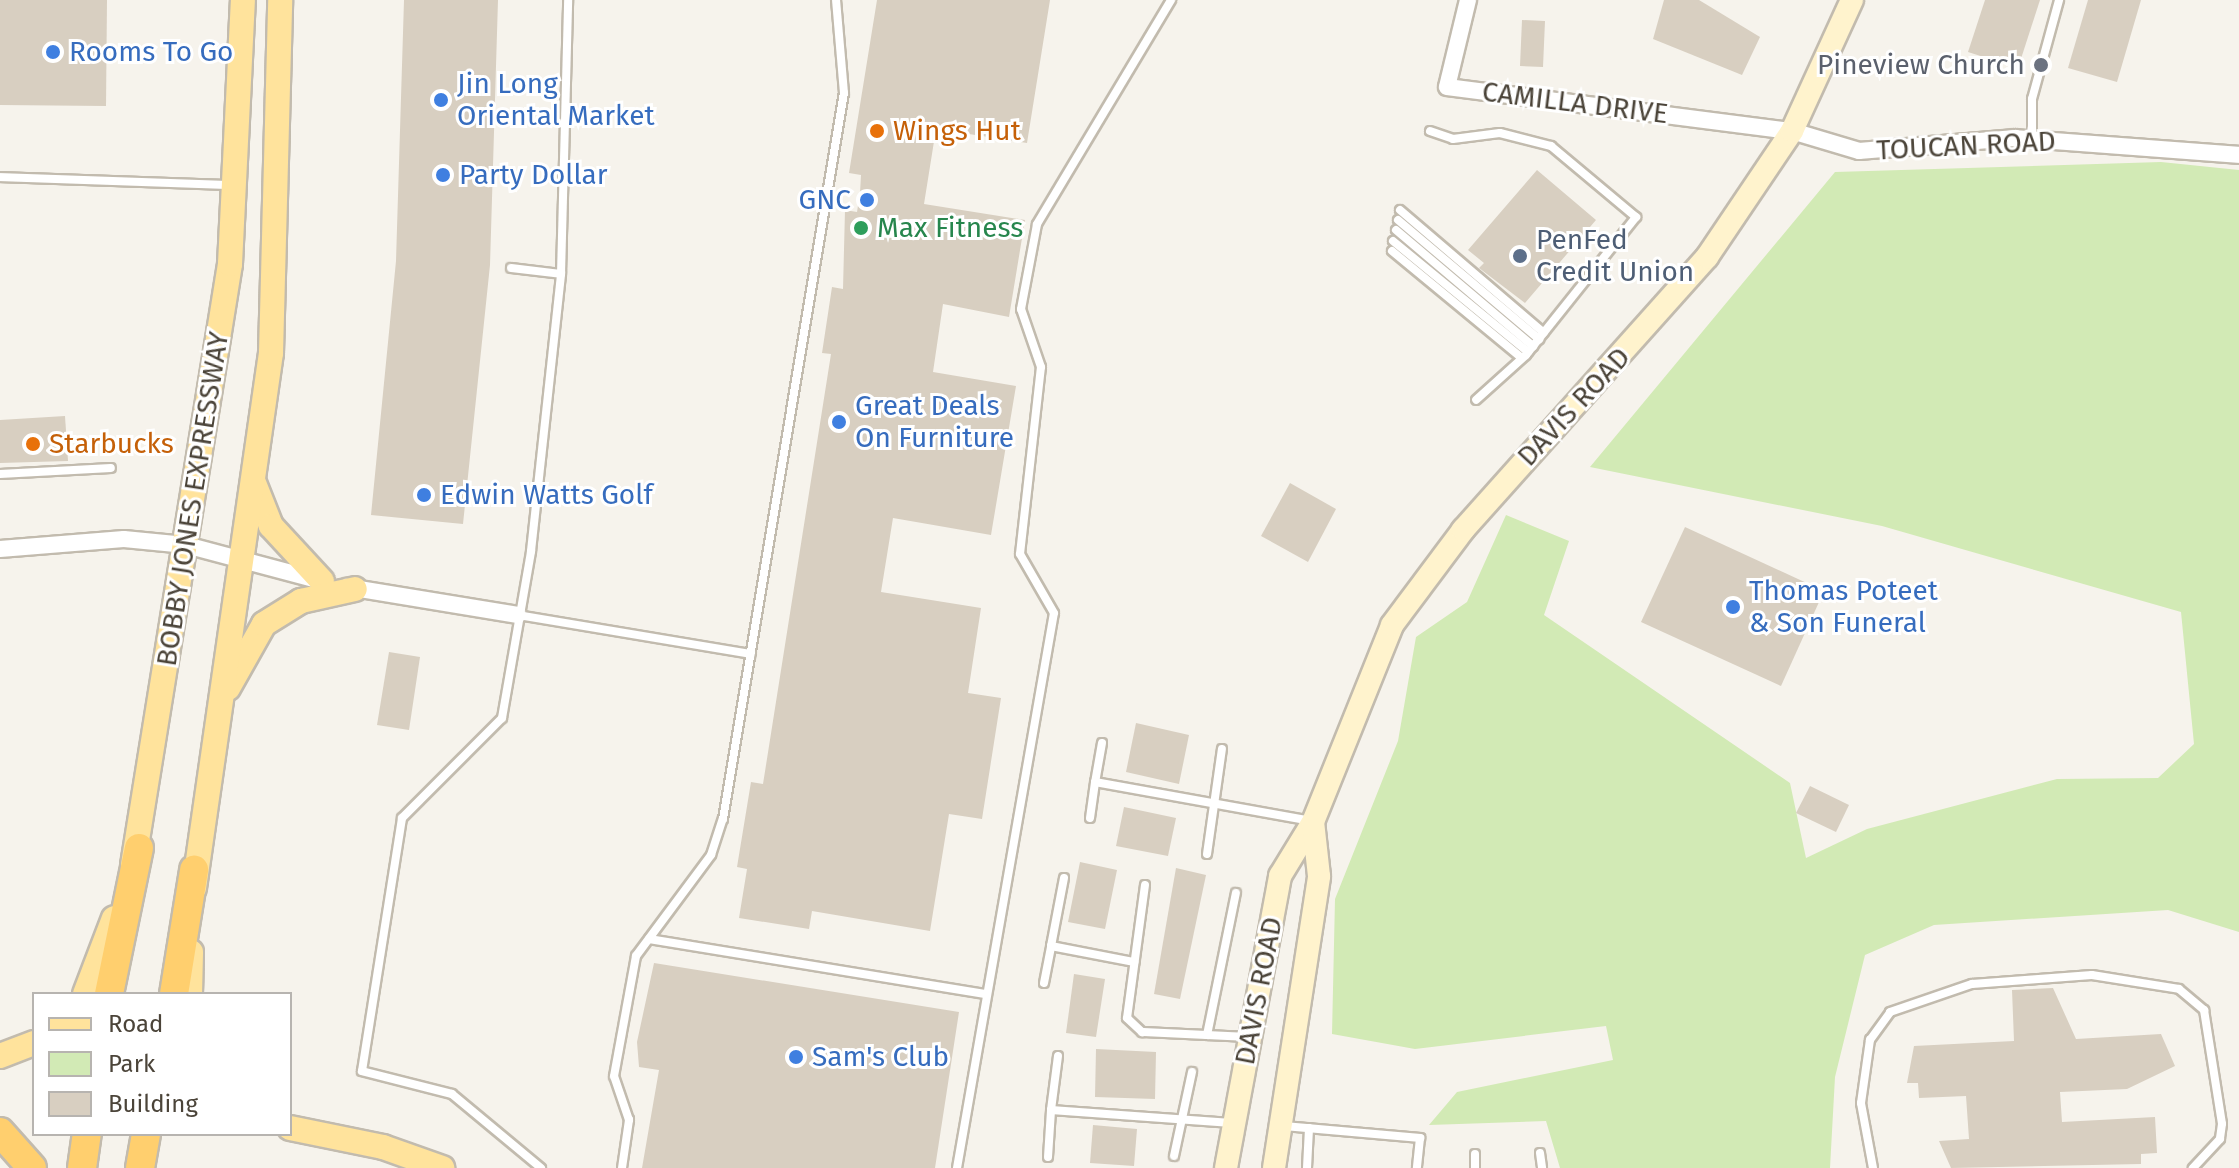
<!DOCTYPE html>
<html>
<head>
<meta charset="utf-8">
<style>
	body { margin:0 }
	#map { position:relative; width:2239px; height:1168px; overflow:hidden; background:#f6f3ec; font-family:"Fira Sans",sans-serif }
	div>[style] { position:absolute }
	.green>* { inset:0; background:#d2eab5 }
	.building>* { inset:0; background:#d8cfc1 }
	.roads { filter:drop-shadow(2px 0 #c2bbae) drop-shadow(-2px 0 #c2bbae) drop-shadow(0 2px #c2bbae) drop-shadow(0 -2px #c2bbae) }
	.service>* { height:8px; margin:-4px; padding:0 4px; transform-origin:4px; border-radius:4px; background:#fff }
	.minor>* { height:16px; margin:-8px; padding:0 8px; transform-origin:8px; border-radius:8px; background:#fff }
	.secondary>* { height:22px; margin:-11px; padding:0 11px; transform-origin:11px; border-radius:11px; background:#fff3cd }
	.primary>* { height:24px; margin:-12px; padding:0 12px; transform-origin:12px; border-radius:12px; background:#ffe39c }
	.motorway>* { height:28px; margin:-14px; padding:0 14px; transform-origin:14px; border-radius:14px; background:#ffcf6e }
	.dots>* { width:22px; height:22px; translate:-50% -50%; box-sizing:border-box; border:4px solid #fff; border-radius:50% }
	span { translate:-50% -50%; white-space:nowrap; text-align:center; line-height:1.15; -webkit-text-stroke:6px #fff; paint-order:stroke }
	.shop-label { font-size:28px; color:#366cbe }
	.left { translate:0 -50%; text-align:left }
	.right { translate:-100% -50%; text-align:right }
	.worship-label { font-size:28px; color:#5b616d }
	.street-label { font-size:28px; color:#4b4439 }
	.food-label { font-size:28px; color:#c56008 }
	.leisure-label { font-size:28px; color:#27864d }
	.service-label { font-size:28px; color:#4e5e75 }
	.legend { position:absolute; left:32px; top:992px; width:260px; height:144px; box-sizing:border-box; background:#fff; border:2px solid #b7b4b0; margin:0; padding:10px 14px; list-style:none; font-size:24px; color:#4b4439 }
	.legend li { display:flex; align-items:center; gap:16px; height:40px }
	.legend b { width:40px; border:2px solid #b7b4b0 }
</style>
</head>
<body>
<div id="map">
	<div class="green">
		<i style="clip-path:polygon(2161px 162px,2239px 170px,2239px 932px,2168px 910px,1934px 925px,1865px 955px,1835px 1077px,1830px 1168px,1560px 1168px,1546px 1121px,1429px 1125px,1457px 1092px,1613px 1060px,1606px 1026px,1415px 1049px,1332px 1034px,1335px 899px,1398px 741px,1416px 637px,1467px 602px,1506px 515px,1569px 541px,1544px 615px,1790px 783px,1806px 858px,1867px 829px,2057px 779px,2158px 778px,2194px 744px,2181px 612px,1882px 526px,1590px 467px,1835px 172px)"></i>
	</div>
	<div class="building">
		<i style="clip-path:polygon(0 0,107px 0,106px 106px,0 105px)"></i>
		<i style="clip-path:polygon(404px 0,498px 0,490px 265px,463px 524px,371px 515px,396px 261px)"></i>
		<i style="clip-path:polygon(877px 0,1050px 0,1027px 143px,936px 129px,924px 204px,1025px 220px,1009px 317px,943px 304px,933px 372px,1016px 386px,991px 535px,893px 518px,881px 592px,981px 608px,968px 693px,1001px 698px,982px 819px,949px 814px,930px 931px,812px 911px,809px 929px,739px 918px,747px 869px,737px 867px,751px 782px,763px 784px,831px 354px,822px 353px,832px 287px,843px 289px,845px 210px,857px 212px,860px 193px,861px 175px,849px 173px)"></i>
		<i style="clip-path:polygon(1664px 0,1699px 0,1760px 37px,1742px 75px,1653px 39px)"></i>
		<i style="clip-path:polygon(1985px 0,2040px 0,2018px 68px,1968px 52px)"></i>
		<i style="clip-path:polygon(2088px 0,2141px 0,2117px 82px,2068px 68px)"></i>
		<i style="clip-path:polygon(1522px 20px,1545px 21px,1543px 67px,1520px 66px)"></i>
		<i style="clip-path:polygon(1537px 170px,1596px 220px,1525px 303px,1479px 268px,1484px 263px,1468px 250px)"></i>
		<i style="clip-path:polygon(65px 416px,68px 461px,0 463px,0 420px)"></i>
		<i style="clip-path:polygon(1290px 483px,1336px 509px,1308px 562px,1261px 536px)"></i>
		<i style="clip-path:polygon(1685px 527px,1824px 591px,1781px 686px,1641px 622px)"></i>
		<i style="clip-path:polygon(389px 652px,420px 657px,409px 730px,377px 725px)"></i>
		<i style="clip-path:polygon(1136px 723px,1189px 735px,1179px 784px,1126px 772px)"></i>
		<i style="clip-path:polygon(1810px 786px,1849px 805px,1836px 832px,1796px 813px)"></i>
		<i style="clip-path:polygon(1124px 807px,1176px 818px,1168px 856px,1116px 846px)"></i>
		<i style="clip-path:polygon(1080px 862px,1117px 870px,1105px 929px,1068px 922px)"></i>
		<i style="clip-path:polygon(1176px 868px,1206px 875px,1180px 999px,1154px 994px)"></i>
		<i style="clip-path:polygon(654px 963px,959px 1012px,935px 1168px,642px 1168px,659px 1070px,639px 1067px,637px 1042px)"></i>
		<i style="clip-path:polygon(1074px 974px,1105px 979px,1096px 1037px,1066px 1033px)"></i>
		<i style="clip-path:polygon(2053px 988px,2076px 1039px,2161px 1034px,2175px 1066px,2127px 1089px,2060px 1092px,2062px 1122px,2155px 1117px,2157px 1153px,2141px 1154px,2141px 1164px,1951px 1168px,1939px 1141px,1969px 1139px,1966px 1096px,1919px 1098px,1918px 1083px,1907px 1083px,1914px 1046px,2014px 1041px,2012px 990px)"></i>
		<i style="clip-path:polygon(1096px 1049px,1156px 1052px,1155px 1099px,1095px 1097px)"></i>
		<i style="clip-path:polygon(1093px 1125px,1137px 1129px,1134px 1166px,1090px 1163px)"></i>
	</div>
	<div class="roads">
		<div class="service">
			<i style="left:1430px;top:131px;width:24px;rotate:19deg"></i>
			<i style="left:1453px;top:139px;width:47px;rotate:-7.3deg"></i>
			<i style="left:1500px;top:133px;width:53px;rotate:14.3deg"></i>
			<i style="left:1551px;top:146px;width:111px;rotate:39.9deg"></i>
			<i style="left:1636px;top:217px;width:176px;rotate:128.6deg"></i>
			<i style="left:1526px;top:355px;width:67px;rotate:138deg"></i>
			<i style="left:2032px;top:139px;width:40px;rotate:-90deg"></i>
			<i style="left:2032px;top:99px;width:103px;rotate:-74.7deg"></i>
			<i style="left:0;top:177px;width:231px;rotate:2deg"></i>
			<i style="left:1400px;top:210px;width:189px;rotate:40.5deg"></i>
			<i style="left:1398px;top:220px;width:185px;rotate:40.2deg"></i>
			<i style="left:1396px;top:230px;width:180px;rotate:40.3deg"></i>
			<i style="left:1393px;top:241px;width:175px;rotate:39.4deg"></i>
			<i style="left:1392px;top:251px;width:168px;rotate:39.5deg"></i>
			<i style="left:511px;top:268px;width:50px;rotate:6.8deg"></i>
			<i style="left:0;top:474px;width:111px;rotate:-3.1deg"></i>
			<i style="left:518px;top:615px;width:236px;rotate:9.5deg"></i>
			<i style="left:1102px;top:743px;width:40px;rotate:100deg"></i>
			<i style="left:1095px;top:782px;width:220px;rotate:10.2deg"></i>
			<i style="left:1090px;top:818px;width:36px;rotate:-82deg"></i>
			<i style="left:1207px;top:854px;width:106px;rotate:-81.9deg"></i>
			<i style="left:1064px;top:878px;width:69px;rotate:100.8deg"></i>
			<i style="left:1051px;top:946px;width:85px;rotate:10.9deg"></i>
			<i style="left:1145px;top:885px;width:134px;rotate:97.7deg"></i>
			<i style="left:1127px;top:1018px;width:21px;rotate:43deg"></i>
			<i style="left:1142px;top:1032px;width:108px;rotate:2.7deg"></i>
			<i style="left:649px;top:939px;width:339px;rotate:9.3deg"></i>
			<i style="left:1044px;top:983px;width:38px;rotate:-79deg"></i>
			<i style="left:1207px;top:1035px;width:145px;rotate:-78.5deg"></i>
			<i style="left:1058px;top:1056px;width:54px;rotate:97.4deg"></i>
			<i style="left:1051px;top:1110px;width:181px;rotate:4.1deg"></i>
			<i style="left:1284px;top:1126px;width:137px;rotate:5deg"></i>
			<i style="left:1420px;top:1138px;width:30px;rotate:96deg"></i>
			<i style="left:1540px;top:1153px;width:15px;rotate:82deg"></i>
			<i style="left:1475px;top:1154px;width:14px;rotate:90deg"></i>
			<i style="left:1174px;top:1156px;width:86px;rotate:-77.9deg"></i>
			<i style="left:1048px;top:1157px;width:47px;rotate:-86.3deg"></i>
			<i style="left:541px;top:1168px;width:116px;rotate:-140.3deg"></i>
			<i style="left:452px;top:1094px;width:93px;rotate:-165.7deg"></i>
			<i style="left:362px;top:1071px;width:256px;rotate:-81deg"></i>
			<i style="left:402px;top:818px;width:141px;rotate:-45deg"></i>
			<i style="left:502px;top:718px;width:169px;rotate:-80.1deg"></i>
			<i style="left:531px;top:551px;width:279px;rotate:-83.8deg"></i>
			<i style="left:561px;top:274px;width:274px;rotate:-88.5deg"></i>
			<i style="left:622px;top:1168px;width:49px;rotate:-81.7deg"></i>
			<i style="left:629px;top:1120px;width:46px;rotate:-108.8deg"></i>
			<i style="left:614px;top:1076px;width:122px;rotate:-79.6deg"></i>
			<i style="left:636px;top:956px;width:126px;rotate:-53.4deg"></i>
			<i style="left:711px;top:855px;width:38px;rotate:-72deg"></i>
			<i style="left:723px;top:819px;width:736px;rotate:-80.54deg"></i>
			<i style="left:844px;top:93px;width:93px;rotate:-94.9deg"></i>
			<i style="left:957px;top:1168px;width:563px;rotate:-80.09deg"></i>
			<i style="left:1054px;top:613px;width:68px;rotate:-120deg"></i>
			<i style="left:1020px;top:554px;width:188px;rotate:-83.6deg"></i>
			<i style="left:1041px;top:367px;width:61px;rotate:-109deg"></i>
			<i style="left:1021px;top:309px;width:86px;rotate:-79.3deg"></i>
			<i style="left:1037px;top:224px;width:261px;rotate:-59.1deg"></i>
			<i style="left:1307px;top:1168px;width:40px;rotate:-87.1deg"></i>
			<i style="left:1873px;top:1168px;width:66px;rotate:-100.5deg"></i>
			<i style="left:1861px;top:1103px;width:64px;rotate:-81.9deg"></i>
			<i style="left:1870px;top:1040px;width:34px;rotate:-54deg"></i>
			<i style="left:1890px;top:1012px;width:87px;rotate:-18.9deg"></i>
			<i style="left:1972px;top:984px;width:120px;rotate:-4.3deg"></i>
			<i style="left:2092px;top:975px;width:88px;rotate:9.1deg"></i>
			<i style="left:2179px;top:989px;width:33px;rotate:40deg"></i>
			<i style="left:2204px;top:1010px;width:115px;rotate:81deg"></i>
			<i style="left:2222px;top:1124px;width:15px;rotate:98deg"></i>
			<i style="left:2220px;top:1139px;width:40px;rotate:133deg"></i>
		</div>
		<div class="minor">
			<i style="left:1468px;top:0;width:89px;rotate:103.6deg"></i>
			<i style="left:1447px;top:87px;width:348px;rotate:7.3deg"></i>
			<i style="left:1792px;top:131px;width:70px;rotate:16.6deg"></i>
			<i style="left:1859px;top:151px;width:157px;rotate:-4.8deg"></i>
			<i style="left:2015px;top:138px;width:225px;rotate:4.3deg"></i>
			<i style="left:0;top:549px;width:124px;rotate:-4.6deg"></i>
			<i style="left:124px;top:539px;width:62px;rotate:5.5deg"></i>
			<i style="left:186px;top:545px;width:140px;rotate:14.9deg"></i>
			<i style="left:347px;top:587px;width:173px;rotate:9.3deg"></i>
		</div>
		<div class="secondary">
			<i style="left:1226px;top:1168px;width:297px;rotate:-79.5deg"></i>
			<i style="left:1280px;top:876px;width:63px;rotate:-58.6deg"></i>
			<i style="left:1313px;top:822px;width:212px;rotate:-68.1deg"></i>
			<i style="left:1392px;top:625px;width:119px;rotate:-53.2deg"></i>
			<i style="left:1463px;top:530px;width:366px;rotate:-48.2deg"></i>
			<i style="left:1707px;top:257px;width:152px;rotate:-56deg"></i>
			<i style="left:1792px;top:131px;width:144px;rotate:-65.4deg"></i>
			<i style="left:1274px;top:1168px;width:295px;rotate:-81.2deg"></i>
			<i style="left:1319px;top:876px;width:54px;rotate:-96.3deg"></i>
		</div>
		<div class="primary">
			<i style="left:254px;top:483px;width:46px;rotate:68.4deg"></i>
			<i style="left:271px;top:526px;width:75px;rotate:47.2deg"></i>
			<i style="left:228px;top:688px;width:73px;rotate:-60.6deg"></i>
			<i style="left:264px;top:624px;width:44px;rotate:-31.9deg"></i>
			<i style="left:301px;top:601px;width:55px;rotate:-12.5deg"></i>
			<i style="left:133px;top:865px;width:609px;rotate:-80.83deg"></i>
			<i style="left:230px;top:264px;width:264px;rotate:-87.2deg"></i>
			<i style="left:194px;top:888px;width:541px;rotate:-81.81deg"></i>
			<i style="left:271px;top:353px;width:353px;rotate:-88.5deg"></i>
			<i style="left:85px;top:994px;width:81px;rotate:-69.1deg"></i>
			<i style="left:190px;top:994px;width:42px;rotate:-88.6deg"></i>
			<i style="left:0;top:1056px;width:36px;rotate:-21deg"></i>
			<i style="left:290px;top:1128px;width:95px;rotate:11.5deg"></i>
			<i style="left:383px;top:1147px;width:63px;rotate:19.6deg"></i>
		</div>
		<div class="motorway">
			<i style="left:109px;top:994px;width:149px;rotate:-78.4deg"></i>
			<i style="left:174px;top:994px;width:126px;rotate:-80.8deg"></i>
			<i style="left:0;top:1132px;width:48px;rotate:48.4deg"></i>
			<i style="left:82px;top:1168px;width:34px;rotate:-82deg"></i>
			<i style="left:140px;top:1168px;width:35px;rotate:-80deg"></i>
		</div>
	</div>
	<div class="dots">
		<i style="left:53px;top:52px;background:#3f7fe0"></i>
		<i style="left:2041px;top:65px;background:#6b7280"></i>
		<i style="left:441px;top:100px;background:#3f7fe0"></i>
		<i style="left:877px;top:131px;background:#e8710a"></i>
		<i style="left:443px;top:175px;background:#3f7fe0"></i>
		<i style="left:867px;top:200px;background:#3f7fe0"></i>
		<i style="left:861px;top:228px;background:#2e9e5b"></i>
		<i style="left:1520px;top:256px;background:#5c6f8a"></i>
		<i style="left:839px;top:422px;background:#3f7fe0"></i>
		<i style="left:33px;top:444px;background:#e8710a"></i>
		<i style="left:424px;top:495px;background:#3f7fe0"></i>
		<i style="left:1733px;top:607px;background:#3f7fe0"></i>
		<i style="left:796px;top:1057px;background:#3f7fe0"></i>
	</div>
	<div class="shop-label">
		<span class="left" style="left:69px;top:52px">Rooms To Go</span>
		<span class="left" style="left:457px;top:100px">Jin Long<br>Oriental Market</span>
		<span class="left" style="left:459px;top:175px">Party Dollar</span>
		<span class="right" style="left:851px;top:200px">GNC</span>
		<span class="left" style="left:855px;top:422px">Great Deals<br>On Furniture</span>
		<span class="left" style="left:440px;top:495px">Edwin Watts Golf</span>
		<span class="left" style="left:1749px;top:607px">Thomas Poteet<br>&amp; Son Funeral</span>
		<span class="left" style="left:812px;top:1057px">Sam's Club</span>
	</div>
	<div class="worship-label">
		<span class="right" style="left:2025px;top:65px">Pineview Church</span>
	</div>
	<div class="street-label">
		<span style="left:1575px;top:103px;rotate:7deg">CAMILLA DRIVE</span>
		<span style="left:1966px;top:146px;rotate:-3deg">TOUCAN ROAD</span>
		<span style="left:1574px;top:407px;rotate:-47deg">DAVIS ROAD</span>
		<span style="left:193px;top:499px;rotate:-81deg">BOBBY JONES EXPRESSWAY</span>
		<span style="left:1259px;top:991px;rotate:-79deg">DAVIS ROAD</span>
	</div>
	<div class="food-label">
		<span class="left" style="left:893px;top:131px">Wings Hut</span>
		<span class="left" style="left:49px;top:444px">Starbucks</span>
	</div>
	<div class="leisure-label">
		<span class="left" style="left:877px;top:228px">Max Fitness</span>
	</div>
	<div class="service-label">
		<span class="left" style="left:1536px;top:256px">PenFed<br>Credit Union</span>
	</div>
	<ul class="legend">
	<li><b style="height:10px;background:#ffe39c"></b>Road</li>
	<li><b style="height:22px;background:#d2eab5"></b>Park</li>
	<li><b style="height:22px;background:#d8cfc1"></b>Building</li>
	</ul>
</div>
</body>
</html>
